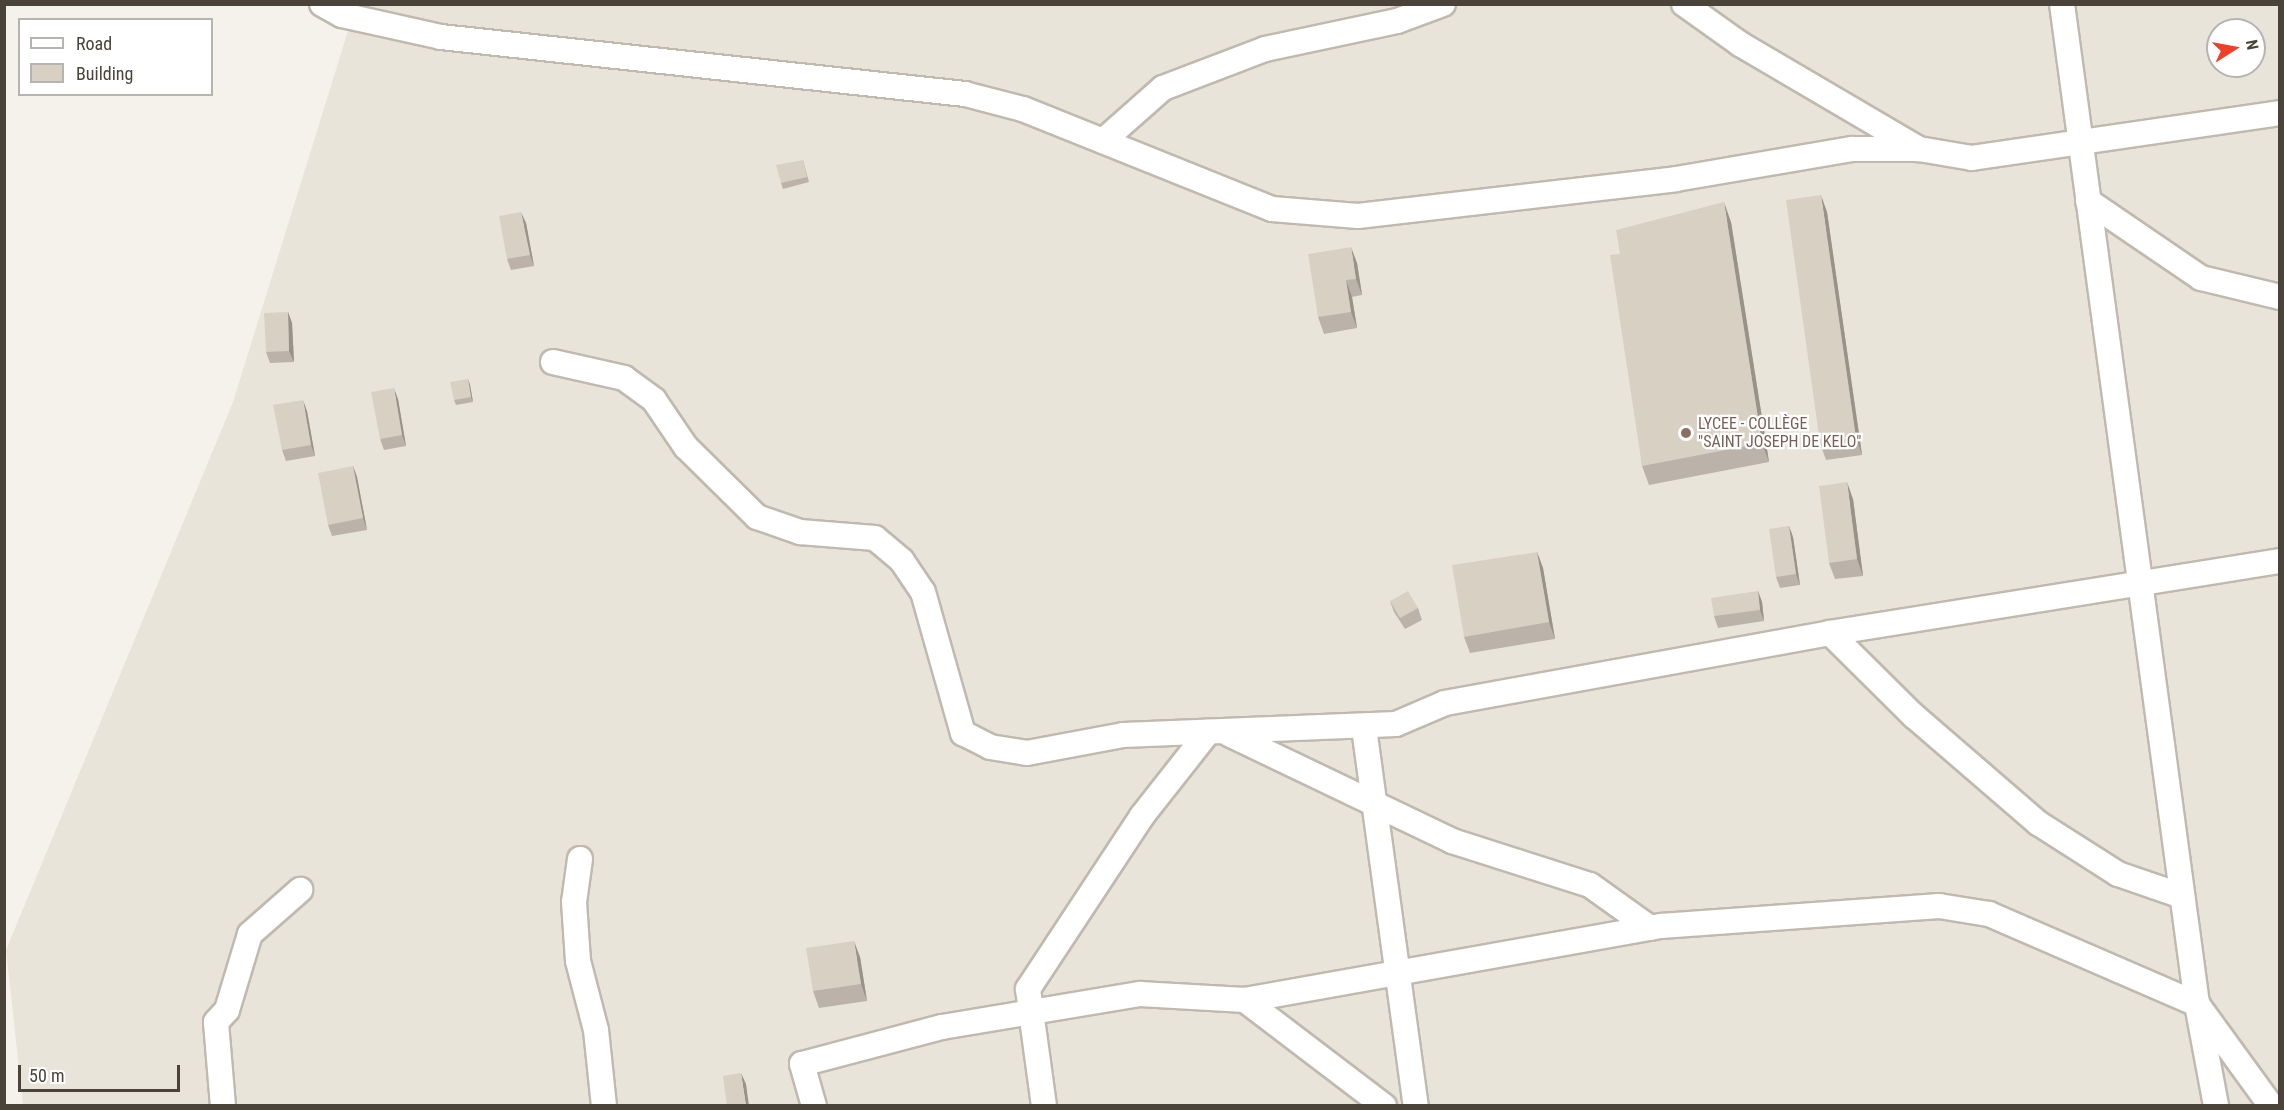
<!DOCTYPE html>
<html>
<head>
<meta charset="utf-8">
<style>
	body { margin:0 }
	#map { position:relative; width:2284px; height:1110px; overflow:hidden; background:#f5f2ec; font-family:"Roboto Condensed",sans-serif }
	div>[style] { position:absolute }
	.residential>* { inset:0; background:#e9e4da }
	.roads { filter:drop-shadow(2px 0 #c0b9ae) drop-shadow(-2px 0 #c0b9ae) drop-shadow(0 2px #c0b9ae) drop-shadow(0 -2px #c0b9ae) }
	.minor>* { height:24px; margin:-12px; padding:0 12px; transform-origin:12px; border-radius:12px; background:#fff }
	.wall>* { inset:0; background:#bbb3a9 }
	.shaded-wall>* { inset:0; background:#989289 }
	.building>* { inset:0; background:#d9d0c4 }
	.dots>* { width:16px; height:16px; translate:-50% -50%; box-sizing:border-box; border:3px solid #fff; border-radius:50% }
	span { translate:-50% -50%; white-space:nowrap; text-align:center; line-height:1.15; -webkit-text-stroke:4.5px #fff; paint-order:stroke }
	.education-label { font-size:16px; color:#785e54 }
	.left { translate:0 -50%; text-align:left }
	.frame { position:absolute; inset:0; border:6px solid #494339; pointer-events:none }
	.legend { position:absolute; left:18px; top:18px; width:195px; height:78px; box-sizing:border-box; background:#fff; border:2px solid #b6b4b0; margin:0; padding:8px 10px; list-style:none; font-size:18px; color:#494339 }
	.legend li { display:flex; align-items:center; gap:12px; height:30px }
	.legend b { width:30px; border:2px solid #b6b4b0 }
	.north { position:absolute; left:2206px; top:18px; width:60px; height:60px; box-sizing:border-box; background:#fff; border:2px solid #b6b4b0; border-radius:50%; rotate:79deg; font-size:16px; font-weight:700; line-height:24px; text-align:center; color:#494339 }
	.north::after { content:''; display:block; margin:auto; width:21px; height:27px; background:#f03f28; clip-path:polygon(50% 0,100% 100%,50% 72%,0 100%) }
	.scale { position:absolute; left:18px; top:1065px; width:162px; height:27px; box-sizing:border-box; border:3px solid #494339; border-top:0; padding-left:8px; font-size:18px; line-height:21px; white-space:nowrap; color:#494339; -webkit-text-stroke:4px #fff; paint-order:stroke }
</style>
</head>
<body>
<div id="map">
	<div class="residential">
		<i style="clip-path:polygon(evenodd,356px 5px,2279px 5px,2279px 1105px,23px 1105px,6px 950px,233px 402px,356px 5px,2218px 30px,2254px 30px,2254px 66px,2218px 66px,2218px 30px)"></i>
	</div>
	<div class="roads">
		<div class="minor">
			<i style="left:322px;top:4px;width:23px;rotate:29deg"></i>
			<i style="left:342px;top:15px;width:101px;rotate:12.5deg"></i>
			<i style="left:441px;top:37px;width:527px;rotate:6.21deg"></i>
			<i style="left:965px;top:94px;width:60px;rotate:14.5deg"></i>
			<i style="left:1023px;top:109px;width:268px;rotate:21.9deg"></i>
			<i style="left:1272px;top:209px;width:86px;rotate:4.7deg"></i>
			<i style="left:1358px;top:216px;width:320px;rotate:-6.6deg"></i>
			<i style="left:1676px;top:179px;width:179px;rotate:-9.7deg"></i>
			<i style="left:1852px;top:149px;width:67px"></i>
			<i style="left:1919px;top:149px;width:54px;rotate:9.6deg"></i>
			<i style="left:1972px;top:158px;width:311px;rotate:-8.3deg"></i>
			<i style="left:1684px;top:4px;width:69px;rotate:35.5deg"></i>
			<i style="left:1740px;top:44px;width:208px;rotate:30.4deg"></i>
			<i style="left:2062px;top:4px;width:1009px;rotate:82.31deg"></i>
			<i style="left:2197px;top:1004px;width:104px;rotate:79.4deg"></i>
			<i style="left:1103px;top:141px;width:80px;rotate:-41.5deg"></i>
			<i style="left:1163px;top:88px;width:109px;rotate:-20.9deg"></i>
			<i style="left:1265px;top:49px;width:135px;rotate:-12deg"></i>
			<i style="left:1397px;top:21px;width:49px;rotate:-20.3deg"></i>
			<i style="left:2088px;top:201px;width:137px;rotate:34.3deg"></i>
			<i style="left:2201px;top:278px;width:81px;rotate:13.5deg"></i>
			<i style="left:553px;top:362px;width:73px;rotate:12.7deg"></i>
			<i style="left:624px;top:378px;width:37px;rotate:36deg"></i>
			<i style="left:654px;top:400px;width:57px;rotate:55.8deg"></i>
			<i style="left:686px;top:447px;width:100px;rotate:44.6deg"></i>
			<i style="left:757px;top:517px;width:46px;rotate:19.2deg"></i>
			<i style="left:800px;top:532px;width:75px;rotate:4.6deg"></i>
			<i style="left:875px;top:538px;width:35px;rotate:40deg"></i>
			<i style="left:902px;top:561px;width:37px;rotate:56deg"></i>
			<i style="left:923px;top:592px;width:147px;rotate:74.2deg"></i>
			<i style="left:963px;top:733px;width:30px;rotate:27deg"></i>
			<i style="left:990px;top:747px;width:37px;rotate:9deg"></i>
			<i style="left:1027px;top:753px;width:98px;rotate:-10.6deg"></i>
			<i style="left:1123px;top:735px;width:273px;rotate:-2.3deg"></i>
			<i style="left:1396px;top:724px;width:53px;rotate:-23.2deg"></i>
			<i style="left:1445px;top:703px;width:391px;rotate:-10.3deg"></i>
			<i style="left:1830px;top:633px;width:456px;rotate:-9.1deg"></i>
			<i style="left:1830px;top:633px;width:118px;rotate:44.7deg"></i>
			<i style="left:1914px;top:716px;width:164px;rotate:40.8deg"></i>
			<i style="left:2038px;top:823px;width:95px;rotate:32.5deg"></i>
			<i style="left:2118px;top:874px;width:68px;rotate:19deg"></i>
			<i style="left:1364px;top:728px;width:382px;rotate:82.2deg"></i>
			<i style="left:1229px;top:734px;width:247px;rotate:25.6deg"></i>
			<i style="left:1452px;top:841px;width:145px;rotate:17.7deg"></i>
			<i style="left:1590px;top:885px;width:74px;rotate:35.6deg"></i>
			<i style="left:580px;top:859px;width:43px;rotate:97.9deg"></i>
			<i style="left:574px;top:902px;width:59px;rotate:86.1deg"></i>
			<i style="left:578px;top:961px;width:71px;rotate:75.4deg"></i>
			<i style="left:596px;top:1030px;width:76px;rotate:84deg"></i>
			<i style="left:223px;top:1106px;width:84px;rotate:-94.8deg"></i>
			<i style="left:216px;top:1022px;width:16px;rotate:-47deg"></i>
			<i style="left:227px;top:1010px;width:79px;rotate:-73.2deg"></i>
			<i style="left:250px;top:934px;width:67px;rotate:-41.3deg"></i>
			<i style="left:814px;top:1106px;width:44px;rotate:-105.9deg"></i>
			<i style="left:802px;top:1064px;width:145px;rotate:-14.8deg"></i>
			<i style="left:942px;top:1027px;width:201px;rotate:-9.5deg"></i>
			<i style="left:1140px;top:994px;width:105px;rotate:3.3deg"></i>
			<i style="left:1044px;top:1106px;width:118px;rotate:-97.8deg"></i>
			<i style="left:1028px;top:989px;width:207px;rotate:-56.6deg"></i>
			<i style="left:1142px;top:816px;width:107px;rotate:-51.8deg"></i>
			<i style="left:1384px;top:1106px;width:175px;rotate:-142.7deg"></i>
			<i style="left:1245px;top:1000px;width:423px;rotate:-10.1deg"></i>
			<i style="left:1661px;top:926px;width:279px;rotate:-4.1deg"></i>
			<i style="left:1939px;top:906px;width:51px;rotate:9.1deg"></i>
			<i style="left:1989px;top:914px;width:227px;rotate:23.4deg"></i>
			<i style="left:2197px;top:1004px;width:126px;rotate:54deg"></i>
		</div>
	</div>
	<div class="wall">
		<i style="clip-path:polygon(803px 160px,809px 182px,783px 189px,781px 183px)"></i>
		<i style="clip-path:polygon(1827px 212px,1862px 455px,1826px 460px,1820px 443px)"></i>
		<i style="clip-path:polygon(1731px 222px,1769px 462px,1649px 485px,1642px 466px,1620px 254px)"></i>
		<i style="clip-path:polygon(526px 223px,534px 266px,511px 270px,507px 259px)"></i>
		<i style="clip-path:polygon(1357px 263px,1362px 295px,1352px 297px,1357px 328px,1324px 334px,1318px 317px)"></i>
		<i style="clip-path:polygon(288px 312px,292px 323px,294px 362px,270px 363px,266px 352px)"></i>
		<i style="clip-path:polygon(468px 379px,470px 385px,473px 402px,456px 405px,454px 400px)"></i>
		<i style="clip-path:polygon(398px 399px,406px 446px,384px 450px,380px 439px)"></i>
		<i style="clip-path:polygon(307px 411px,315px 456px,286px 461px,282px 450px)"></i>
		<i style="clip-path:polygon(353px 466px,357px 477px,367px 530px,332px 536px,328px 525px)"></i>
		<i style="clip-path:polygon(1853px 499px,1863px 576px,1835px 579px,1829px 563px)"></i>
		<i style="clip-path:polygon(1789px 526px,1793px 537px,1800px 585px,1780px 588px,1776px 577px)"></i>
		<i style="clip-path:polygon(1537px 552px,1543px 568px,1555px 639px,1470px 653px,1464px 637px)"></i>
		<i style="clip-path:polygon(1758px 591px,1762px 602px,1764px 621px,1718px 628px,1714px 616px)"></i>
		<i style="clip-path:polygon(1390px 601px,1418px 608px,1422px 620px,1405px 629px,1394px 612px)"></i>
		<i style="clip-path:polygon(860px 957px,867px 1001px,819px 1008px,813px 991px)"></i>
	</div>
	<div class="shaded-wall">
		<i style="clip-path:polygon(1821px 195px,1827px 212px,1862px 455px,1856px 438px)"></i>
		<i style="clip-path:polygon(1724px 202px,1731px 222px,1769px 462px,1762px 443px)"></i>
		<i style="clip-path:polygon(521px 212px,526px 223px,534px 266px,530px 255px)"></i>
		<i style="clip-path:polygon(1351px 247px,1357px 263px,1362px 295px,1356px 279px)"></i>
		<i style="clip-path:polygon(1346px 280px,1352px 297px,1357px 328px,1351px 312px)"></i>
		<i style="clip-path:polygon(288px 312px,292px 323px,294px 362px,289px 351px)"></i>
		<i style="clip-path:polygon(468px 379px,470px 385px,473px 402px,471px 397px)"></i>
		<i style="clip-path:polygon(394px 388px,398px 399px,406px 446px,402px 435px)"></i>
		<i style="clip-path:polygon(303px 400px,307px 411px,315px 456px,311px 445px)"></i>
		<i style="clip-path:polygon(353px 466px,357px 477px,367px 530px,363px 518px)"></i>
		<i style="clip-path:polygon(1847px 482px,1853px 499px,1863px 576px,1857px 559px)"></i>
		<i style="clip-path:polygon(1789px 526px,1793px 537px,1800px 585px,1796px 574px)"></i>
		<i style="clip-path:polygon(1537px 552px,1543px 568px,1555px 639px,1549px 622px)"></i>
		<i style="clip-path:polygon(1758px 591px,1762px 602px,1764px 621px,1760px 610px)"></i>
		<i style="clip-path:polygon(854px 941px,860px 957px,867px 1001px,861px 984px)"></i>
		<i style="clip-path:polygon(741px 1073px,746px 1084px,749px 1106px,746px 1106px)"></i>
	</div>
	<div class="building">
		<i style="clip-path:polygon(803px 160px,807px 177px,781px 183px,776px 165px)"></i>
		<i style="clip-path:polygon(1821px 195px,1856px 438px,1820px 443px,1786px 200px)"></i>
		<i style="clip-path:polygon(1724px 202px,1762px 443px,1642px 466px,1610px 255px,1620px 254px,1616px 230px)"></i>
		<i style="clip-path:polygon(521px 212px,530px 255px,507px 259px,499px 216px)"></i>
		<i style="clip-path:polygon(1351px 247px,1356px 279px,1346px 280px,1351px 312px,1318px 317px,1308px 254px)"></i>
		<i style="clip-path:polygon(288px 312px,289px 351px,266px 352px,264px 313px)"></i>
		<i style="clip-path:polygon(468px 379px,471px 397px,454px 400px,450px 382px)"></i>
		<i style="clip-path:polygon(394px 388px,402px 435px,380px 439px,371px 392px)"></i>
		<i style="clip-path:polygon(303px 400px,311px 445px,282px 450px,273px 405px)"></i>
		<i style="clip-path:polygon(353px 466px,363px 518px,328px 525px,318px 473px)"></i>
		<i style="clip-path:polygon(1847px 482px,1857px 559px,1829px 563px,1819px 486px)"></i>
		<i style="clip-path:polygon(1789px 526px,1796px 574px,1776px 577px,1769px 529px)"></i>
		<i style="clip-path:polygon(1537px 552px,1549px 622px,1464px 637px,1452px 565px)"></i>
		<i style="clip-path:polygon(1408px 591px,1418px 608px,1400px 618px,1390px 601px)"></i>
		<i style="clip-path:polygon(1758px 591px,1760px 610px,1714px 616px,1711px 598px)"></i>
		<i style="clip-path:polygon(854px 941px,861px 984px,813px 991px,806px 948px)"></i>
		<i style="clip-path:polygon(741px 1073px,746px 1106px,727px 1106px,723px 1076px)"></i>
	</div>
	<div class="dots">
		<i style="left:1686px;top:433px;background:#8d6e63"></i>
	</div>
	<div class="education-label">
		<span class="left" style="left:1698px;top:433px">LYCEE - COLLÈGE<br>"SAINT JOSEPH DE KELO"</span>
	</div>
	<div class="frame"></div>
	<ul class="legend">
	<li><b style="height:8px;background:#fff"></b>Road</li>
	<li><b style="height:16px;background:#d9d0c4"></b>Building</li>
	</ul>
	<div class="north">N</div>
	<div class="scale">50 m</div>
</div>
</body>
</html>
